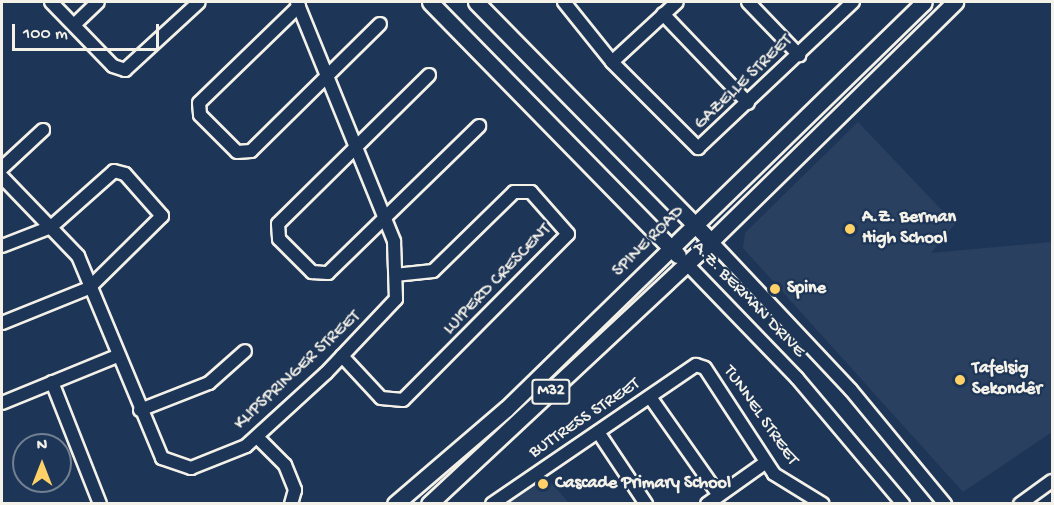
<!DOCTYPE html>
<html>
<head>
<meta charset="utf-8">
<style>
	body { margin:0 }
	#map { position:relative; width:1054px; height:505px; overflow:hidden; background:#1d3557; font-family:"Gochi Hand",sans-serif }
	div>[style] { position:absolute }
	.built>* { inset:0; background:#2a4060 }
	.roads { filter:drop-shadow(2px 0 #f4f1e8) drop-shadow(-2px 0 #f4f1e8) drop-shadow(0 2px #f4f1e8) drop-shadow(0 -2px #f4f1e8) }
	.minor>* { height:12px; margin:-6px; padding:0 6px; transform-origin:6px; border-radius:6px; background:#1d3557 }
	.major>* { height:15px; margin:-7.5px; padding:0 7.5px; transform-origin:7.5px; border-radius:7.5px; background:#1d3557 }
	.dots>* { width:16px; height:16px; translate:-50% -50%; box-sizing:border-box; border:3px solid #1d3557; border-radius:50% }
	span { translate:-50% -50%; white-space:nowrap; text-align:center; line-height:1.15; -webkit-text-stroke:4.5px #1d3557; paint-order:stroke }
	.shield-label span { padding:2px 4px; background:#1d3557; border:2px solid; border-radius:4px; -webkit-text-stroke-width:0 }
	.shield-label { font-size:16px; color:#f4f1e8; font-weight:700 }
	.street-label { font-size:18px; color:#f4f1e8 }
	.poi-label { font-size:18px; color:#f4f1e8; font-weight:700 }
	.left { translate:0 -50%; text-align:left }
	.frame { position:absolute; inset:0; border:3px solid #f4f1e8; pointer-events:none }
	.north { position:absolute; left:12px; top:433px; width:60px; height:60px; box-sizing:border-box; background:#1d3557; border:2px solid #738091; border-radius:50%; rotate:0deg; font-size:16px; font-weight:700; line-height:24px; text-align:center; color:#f4f1e8 }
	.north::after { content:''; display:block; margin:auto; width:21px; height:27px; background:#ffd166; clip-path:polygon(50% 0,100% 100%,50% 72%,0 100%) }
	.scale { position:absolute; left:12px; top:24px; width:147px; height:27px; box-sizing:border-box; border:3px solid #f4f1e8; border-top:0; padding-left:8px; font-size:18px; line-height:21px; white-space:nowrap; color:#f4f1e8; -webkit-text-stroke:4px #1d3557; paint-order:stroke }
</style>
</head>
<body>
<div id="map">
	<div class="built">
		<i style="clip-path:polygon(858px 122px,955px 224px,931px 253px,1052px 242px,1052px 432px,963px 492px,743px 248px,745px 233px)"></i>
		<i style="clip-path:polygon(544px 475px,569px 503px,503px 504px)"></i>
	</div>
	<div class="roads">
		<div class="minor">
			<i style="left:51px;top:2px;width:89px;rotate:45.9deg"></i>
			<i style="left:113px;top:66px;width:13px;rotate:18deg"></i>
			<i style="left:125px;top:70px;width:100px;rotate:-42.6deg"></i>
			<i style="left:564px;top:2px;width:77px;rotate:51.3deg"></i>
			<i style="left:612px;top:62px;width:122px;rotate:45deg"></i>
			<i style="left:698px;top:148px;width:213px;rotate:-43.3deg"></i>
			<i style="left:748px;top:2px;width:74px;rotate:46.1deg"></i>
			<i style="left:299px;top:6px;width:139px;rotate:135.9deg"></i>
			<i style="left:199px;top:103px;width:12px;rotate:85deg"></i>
			<i style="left:200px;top:115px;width:52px;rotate:45deg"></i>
			<i style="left:237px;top:152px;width:14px;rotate:-4deg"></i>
			<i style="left:251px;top:151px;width:181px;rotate:-44.6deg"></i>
			<i style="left:663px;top:14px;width:123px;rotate:46.3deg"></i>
			<i style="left:74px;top:25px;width:33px;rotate:-44deg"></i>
			<i style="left:612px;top:62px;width:88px;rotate:-42.7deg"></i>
			<i style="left:429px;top:75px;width:212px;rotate:135.4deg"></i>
			<i style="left:278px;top:224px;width:15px;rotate:86deg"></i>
			<i style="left:279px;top:239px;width:47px;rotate:45deg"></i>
			<i style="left:312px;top:272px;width:16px;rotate:4deg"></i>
			<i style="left:328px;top:273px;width:211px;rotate:-44.2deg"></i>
			<i style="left:2px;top:168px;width:56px;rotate:-42.8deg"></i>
			<i style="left:2px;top:177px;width:110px;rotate:46.1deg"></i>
			<i style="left:78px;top:256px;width:219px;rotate:67.4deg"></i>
			<i style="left:162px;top:458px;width:31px;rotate:19deg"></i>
			<i style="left:191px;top:468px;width:59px;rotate:-21.8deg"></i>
			<i style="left:246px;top:446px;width:108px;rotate:-42.4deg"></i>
			<i style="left:326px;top:373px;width:102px;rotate:-46.6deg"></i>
			<i style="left:396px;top:299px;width:58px;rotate:-92deg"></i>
			<i style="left:394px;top:241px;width:258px;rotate:-112.1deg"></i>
			<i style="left:711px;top:241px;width:204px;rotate:46.8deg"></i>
			<i style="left:851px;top:390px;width:148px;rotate:50.5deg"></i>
			<i style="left:2px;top:246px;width:53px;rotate:-21.2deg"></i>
			<i style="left:51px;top:227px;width:84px;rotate:-41.6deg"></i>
			<i style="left:114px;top:171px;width:11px;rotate:15deg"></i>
			<i style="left:125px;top:174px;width:56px;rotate:48.6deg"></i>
			<i style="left:162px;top:216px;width:103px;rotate:135.4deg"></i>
			<i style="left:89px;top:288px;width:94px;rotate:158.1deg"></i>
			<i style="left:686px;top:263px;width:160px;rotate:46deg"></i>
			<i style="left:797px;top:378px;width:165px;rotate:49.9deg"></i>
			<i style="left:342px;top:356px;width:57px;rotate:47.1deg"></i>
			<i style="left:381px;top:398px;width:22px;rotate:5deg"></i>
			<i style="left:403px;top:400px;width:234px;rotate:-45.2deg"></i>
			<i style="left:568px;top:234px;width:56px;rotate:-131.4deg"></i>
			<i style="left:531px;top:192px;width:17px;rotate:180deg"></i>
			<i style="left:514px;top:192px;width:113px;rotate:135.7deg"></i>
			<i style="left:433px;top:271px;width:36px;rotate:174deg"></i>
			<i style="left:52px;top:382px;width:131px;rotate:68.5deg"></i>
			<i style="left:650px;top:397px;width:120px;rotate:54.9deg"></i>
			<i style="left:2px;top:403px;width:124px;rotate:-22.2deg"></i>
			<i style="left:140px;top:410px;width:74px;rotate:-21.4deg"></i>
			<i style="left:209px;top:383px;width:48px;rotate:-41.6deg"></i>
			<i style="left:598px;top:432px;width:87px;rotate:56.3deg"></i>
			<i style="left:258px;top:438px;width:38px;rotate:45deg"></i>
			<i style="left:285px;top:465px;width:27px;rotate:68deg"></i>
			<i style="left:295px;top:490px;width:15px;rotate:106deg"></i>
			<i style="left:492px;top:504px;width:247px;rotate:-34.3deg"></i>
			<i style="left:696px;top:365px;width:9px;rotate:18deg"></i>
			<i style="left:705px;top:368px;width:126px;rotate:56.9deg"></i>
			<i style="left:774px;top:474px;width:57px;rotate:31.5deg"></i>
			<i style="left:707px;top:504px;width:72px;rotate:-35.4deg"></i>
			<i style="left:1020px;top:504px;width:39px;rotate:-36deg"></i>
		</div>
		<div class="major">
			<i style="left:430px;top:2px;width:354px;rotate:45.6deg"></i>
			<i style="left:476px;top:2px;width:335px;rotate:45.5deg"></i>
			<i style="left:395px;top:504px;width:146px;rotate:-40.6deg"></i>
			<i style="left:506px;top:409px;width:583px;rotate:-44.24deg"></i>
			<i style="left:429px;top:504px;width:386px;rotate:-43deg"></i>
			<i style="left:711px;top:241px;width:342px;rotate:-44.4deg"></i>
		</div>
	</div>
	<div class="dots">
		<i style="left:850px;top:229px;background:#ffd166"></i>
		<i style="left:775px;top:289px;background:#ffd166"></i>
		<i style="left:960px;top:380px;background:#ffd166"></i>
		<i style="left:543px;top:484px;background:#ffd166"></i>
	</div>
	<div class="shield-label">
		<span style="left:551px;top:392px">M32</span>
	</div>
	<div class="street-label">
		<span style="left:744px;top:83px;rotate:-44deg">GAZELLE STREET</span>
		<span style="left:649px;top:242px;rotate:-45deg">SPINE ROAD</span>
		<span style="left:498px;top:280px;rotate:-46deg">LUIPERD CRESCENT</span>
		<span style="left:748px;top:300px;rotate:46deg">A.Z. BERMAN DRIVE</span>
		<span style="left:298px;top:371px;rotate:-43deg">KLIPSPRINGER STREET</span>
		<span style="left:760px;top:416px;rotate:55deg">TUNNEL STREET</span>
		<span style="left:585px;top:419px;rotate:-34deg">BUTTRESS STREET</span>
	</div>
	<div class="poi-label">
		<span class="left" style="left:862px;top:229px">A.Z. Berman<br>High School</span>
		<span class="left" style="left:787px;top:289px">Spine</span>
		<span class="left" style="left:972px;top:380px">Tafelsig<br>Sekondêr</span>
		<span class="left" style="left:555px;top:484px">Cascade Primary School</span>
	</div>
	<div class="frame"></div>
	<div class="north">N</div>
	<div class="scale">100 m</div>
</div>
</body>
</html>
